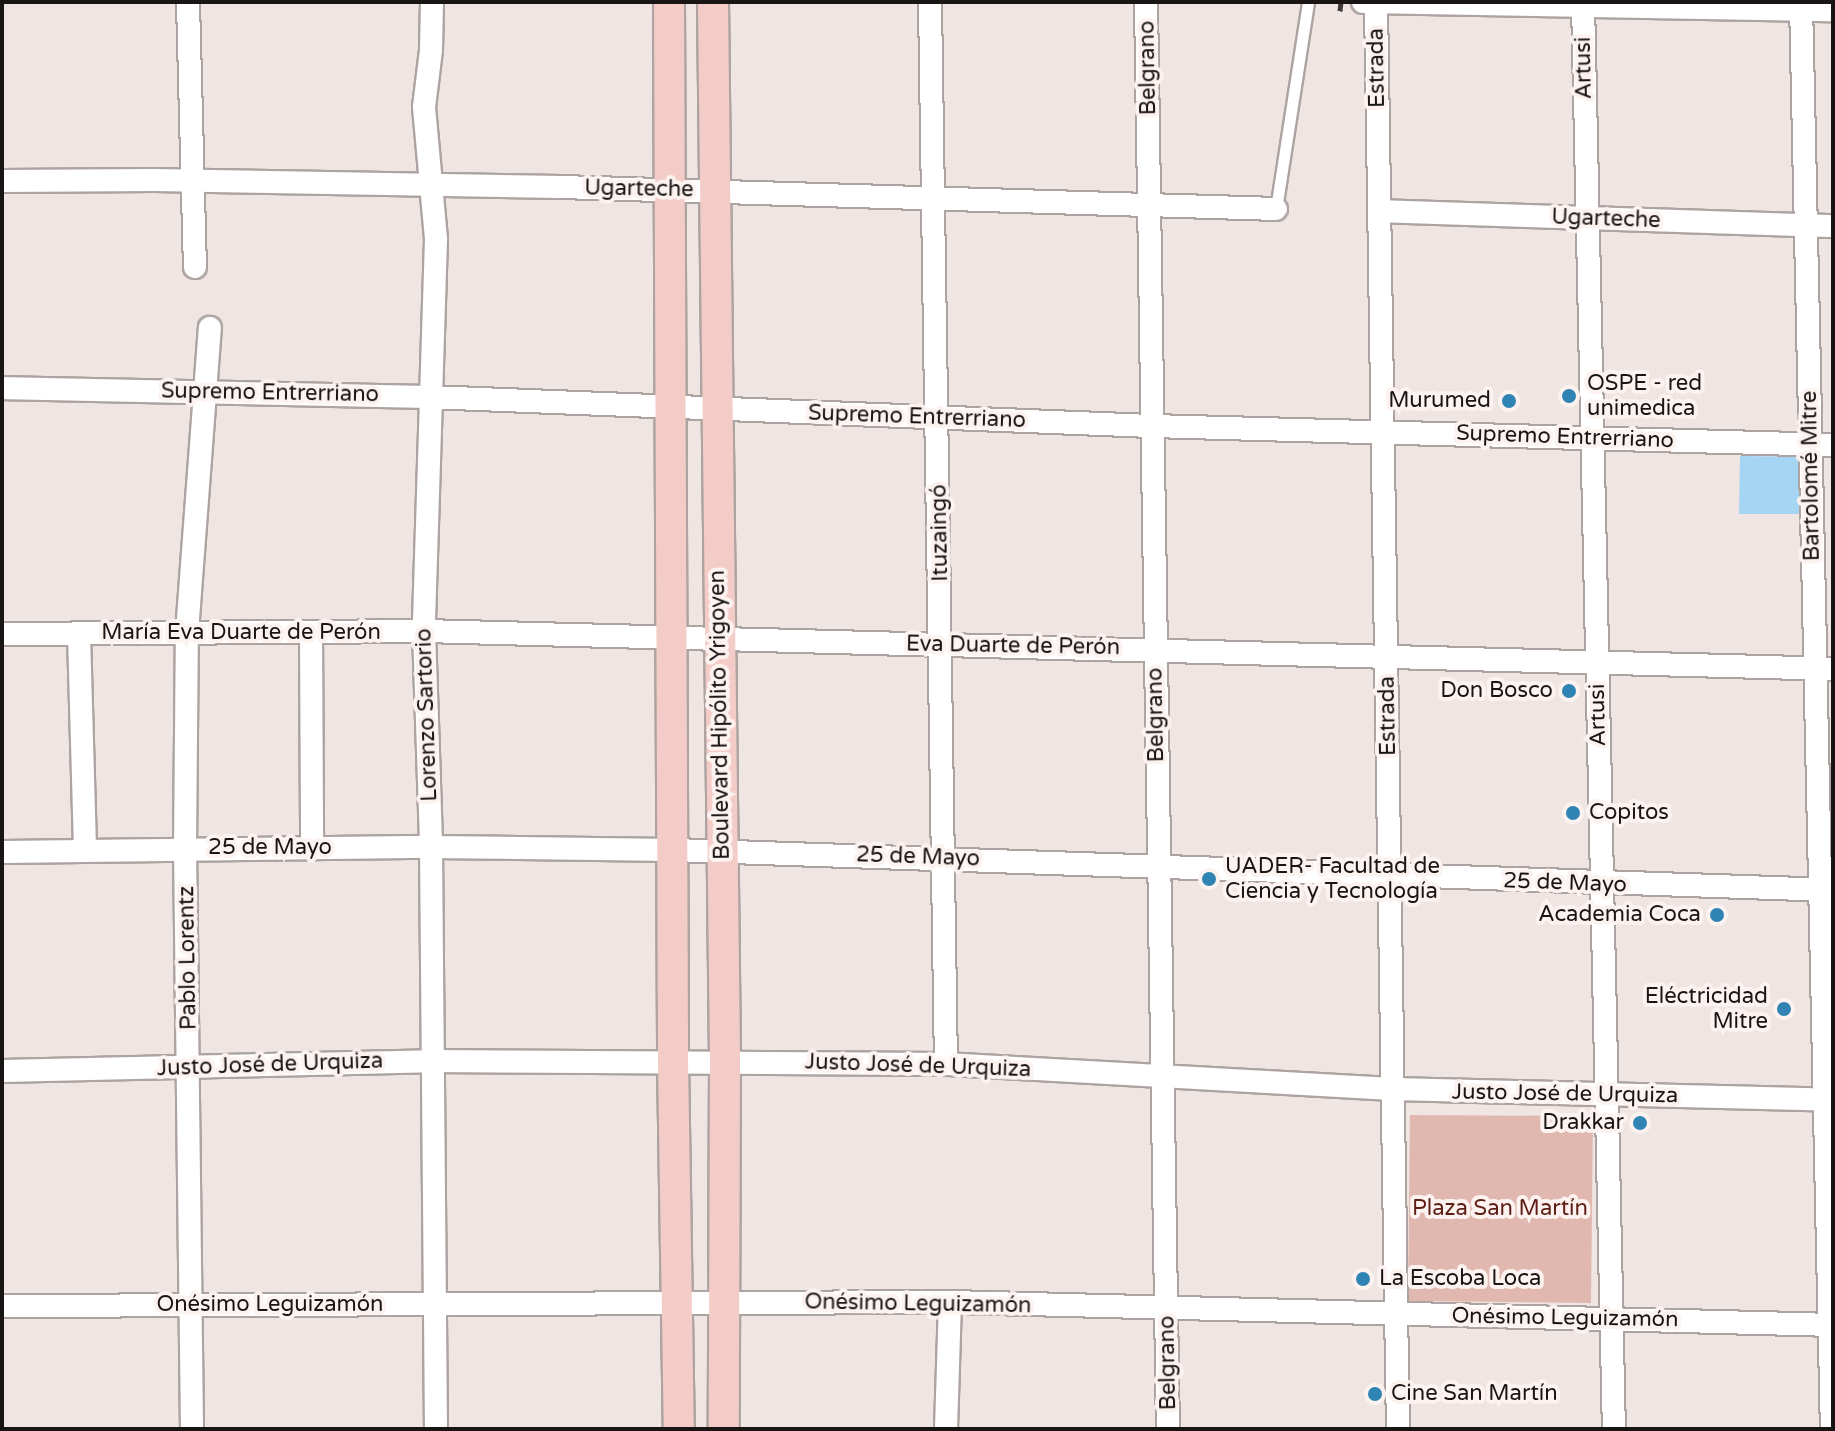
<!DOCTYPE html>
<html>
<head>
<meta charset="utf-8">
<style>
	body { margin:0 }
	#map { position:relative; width:1835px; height:1431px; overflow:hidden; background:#efe5e3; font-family:"Varela Round",sans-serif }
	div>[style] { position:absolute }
	.green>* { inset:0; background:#e1b8b0 }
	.building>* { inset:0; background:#a6d4f3 }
	.roads { filter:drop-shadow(2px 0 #ada4a2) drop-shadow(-2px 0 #ada4a2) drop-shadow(0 2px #ada4a2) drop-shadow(0 -2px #ada4a2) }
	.service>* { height:11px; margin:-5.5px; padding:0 5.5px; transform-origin:5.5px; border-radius:5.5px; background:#fff }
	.minor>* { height:22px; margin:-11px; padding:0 11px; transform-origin:11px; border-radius:11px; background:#fff }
	.secondary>* { height:30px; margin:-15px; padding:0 15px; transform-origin:15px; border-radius:15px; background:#f4ccc7 }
	.rail>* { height:5px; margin-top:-2.5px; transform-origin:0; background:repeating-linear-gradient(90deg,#403b3a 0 14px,transparent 0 28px) }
	.dots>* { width:22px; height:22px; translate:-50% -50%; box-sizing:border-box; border:4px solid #fcf2f0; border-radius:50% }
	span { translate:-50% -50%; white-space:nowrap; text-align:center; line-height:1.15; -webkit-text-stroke:8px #fcf2f0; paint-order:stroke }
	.street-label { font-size:22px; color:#181514 }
	.poi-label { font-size:22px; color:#181514 }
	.left { translate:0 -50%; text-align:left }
	.right { translate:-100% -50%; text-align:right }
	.park-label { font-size:22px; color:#5d1e15 }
	.frame { position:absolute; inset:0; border:4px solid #181514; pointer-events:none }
</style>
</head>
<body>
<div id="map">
	<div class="green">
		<i style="clip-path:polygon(1410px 1115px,1593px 1116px,1591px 1303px,1408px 1301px)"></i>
	</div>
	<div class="building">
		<i style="clip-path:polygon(1740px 456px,1807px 457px,1806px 514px,1739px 514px)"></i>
	</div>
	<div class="roads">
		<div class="service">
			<i style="left:1276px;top:209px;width:209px;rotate:-81.2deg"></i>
		</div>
		<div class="minor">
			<i style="left:188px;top:2px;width:265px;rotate:88.5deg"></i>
			<i style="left:432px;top:2px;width:48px;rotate:91.2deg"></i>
			<i style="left:431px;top:50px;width:57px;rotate:97deg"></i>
			<i style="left:424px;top:107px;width:133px;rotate:84.8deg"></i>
			<i style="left:436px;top:239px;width:392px;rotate:91.8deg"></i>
			<i style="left:424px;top:631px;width:216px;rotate:88.1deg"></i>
			<i style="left:431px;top:847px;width:582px;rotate:89.51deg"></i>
			<i style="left:930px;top:2px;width:1062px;rotate:89.14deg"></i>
			<i style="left:1146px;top:2px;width:1427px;rotate:89.12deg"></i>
			<i style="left:1363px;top:2px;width:470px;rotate:1deg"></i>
			<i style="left:1376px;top:2px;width:1427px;rotate:89.12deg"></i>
			<i style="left:1583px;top:2px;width:1427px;rotate:88.76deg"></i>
			<i style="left:1801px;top:2px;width:1427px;rotate:88.76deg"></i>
			<i style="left:2px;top:181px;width:152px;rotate:-0.4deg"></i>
			<i style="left:154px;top:180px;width:407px;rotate:1deg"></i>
			<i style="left:561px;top:187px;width:715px;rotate:1.76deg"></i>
			<i style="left:1380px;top:211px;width:453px;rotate:1.9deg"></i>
			<i style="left:2px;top:388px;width:427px;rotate:1.2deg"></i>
			<i style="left:429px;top:397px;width:724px;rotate:2.3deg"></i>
			<i style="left:1152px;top:426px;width:681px;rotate:1.6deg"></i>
			<i style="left:311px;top:632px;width:216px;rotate:89.7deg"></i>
			<i style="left:2px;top:634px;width:422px;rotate:-0.4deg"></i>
			<i style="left:424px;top:631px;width:1410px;rotate:1.54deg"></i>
			<i style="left:79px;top:634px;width:215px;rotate:88.4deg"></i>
			<i style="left:2px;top:852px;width:429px;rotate:-0.7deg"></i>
			<i style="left:431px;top:847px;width:243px;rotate:0.7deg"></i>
			<i style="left:674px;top:850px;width:1160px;rotate:1.98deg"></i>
			<i style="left:2px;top:1071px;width:429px;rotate:-1.3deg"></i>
			<i style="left:431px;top:1061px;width:515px;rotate:0.33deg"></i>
			<i style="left:946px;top:1064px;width:449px;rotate:3.2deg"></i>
			<i style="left:1394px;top:1089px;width:439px;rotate:1.4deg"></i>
			<i style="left:2px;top:1306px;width:948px;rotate:-0.24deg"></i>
			<i style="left:950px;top:1302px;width:883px;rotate:1.49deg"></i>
			<i style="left:192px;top:1429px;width:581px;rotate:-90.69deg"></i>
			<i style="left:185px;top:848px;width:216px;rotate:-89.5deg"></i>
			<i style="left:187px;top:632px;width:305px;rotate:-85.7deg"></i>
			<i style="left:946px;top:1429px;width:127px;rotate:-88.2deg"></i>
		</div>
		<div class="secondary">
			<i style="left:669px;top:2px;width:1059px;rotate:89.78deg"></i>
			<i style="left:673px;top:1061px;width:368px;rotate:89.1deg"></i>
			<i style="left:713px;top:2px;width:1060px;rotate:89.35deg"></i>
			<i style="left:725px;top:1062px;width:367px;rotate:90.2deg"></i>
		</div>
	</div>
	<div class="rail">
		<i style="left:1340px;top:11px;width:9px;rotate:-84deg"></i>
	</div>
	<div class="dots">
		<i style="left:1569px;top:396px;background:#3084b4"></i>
		<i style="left:1509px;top:401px;background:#3084b4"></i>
		<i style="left:1569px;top:691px;background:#3084b4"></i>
		<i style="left:1573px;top:813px;background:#3084b4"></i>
		<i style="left:1209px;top:879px;background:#3084b4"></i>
		<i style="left:1717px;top:915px;background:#3084b4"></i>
		<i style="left:1784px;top:1009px;background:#3084b4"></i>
		<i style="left:1640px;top:1123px;background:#3084b4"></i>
		<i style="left:1363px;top:1279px;background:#3084b4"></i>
		<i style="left:1375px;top:1394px;background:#3084b4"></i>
	</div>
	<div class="street-label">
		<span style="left:1148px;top:68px;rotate:-91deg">Belgrano</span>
		<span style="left:1377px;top:68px;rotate:-91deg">Estrada</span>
		<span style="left:1584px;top:68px;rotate:-91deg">Artusi</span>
		<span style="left:639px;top:189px;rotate:1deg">Ugarteche</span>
		<span style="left:1606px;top:219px;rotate:2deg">Ugarteche</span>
		<span style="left:270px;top:393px;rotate:1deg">Supremo Entrerriano</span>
		<span style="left:917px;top:417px;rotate:2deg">Supremo Entrerriano</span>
		<span style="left:1565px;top:437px;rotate:2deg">Supremo Entrerriano</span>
		<span style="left:1811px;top:476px;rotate:-91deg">Bartolomé Mitre</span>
		<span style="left:940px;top:533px;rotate:-91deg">Ituzaingó</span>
		<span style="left:241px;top:633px">María Eva Duarte de Perón</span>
		<span style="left:1013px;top:646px;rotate:1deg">Eva Duarte de Perón</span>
		<span style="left:427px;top:715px;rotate:-92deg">Lorenzo Sartorio</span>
		<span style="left:720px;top:715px;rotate:-91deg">Boulevard Hipólito Yrigoyen</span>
		<span style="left:1156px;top:715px;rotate:-91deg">Belgrano</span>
		<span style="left:1598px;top:715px;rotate:-91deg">Artusi</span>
		<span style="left:1388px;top:716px;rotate:-91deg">Estrada</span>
		<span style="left:270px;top:848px">25 de Mayo</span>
		<span style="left:918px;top:857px;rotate:2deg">25 de Mayo</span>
		<span style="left:1565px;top:883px;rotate:2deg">25 de Mayo</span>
		<span style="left:188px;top:958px;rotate:-91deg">Pablo Lorentz</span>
		<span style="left:270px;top:1065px;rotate:-2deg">Justo José de Urquiza</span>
		<span style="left:918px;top:1066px;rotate:2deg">Justo José de Urquiza</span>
		<span style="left:1565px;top:1094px;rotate:1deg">Justo José de Urquiza</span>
		<span style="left:918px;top:1304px;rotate:1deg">Onésimo Leguizamón</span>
		<span style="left:270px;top:1305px">Onésimo Leguizamón</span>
		<span style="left:1565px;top:1318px;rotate:1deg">Onésimo Leguizamón</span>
		<span style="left:1168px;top:1363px;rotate:-91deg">Belgrano</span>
	</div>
	<div class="poi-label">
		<span class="left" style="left:1587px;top:396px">OSPE - red<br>unimedica</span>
		<span class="right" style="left:1491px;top:401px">Murumed</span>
		<span class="right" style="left:1553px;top:691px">Don Bosco</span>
		<span class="left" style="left:1589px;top:813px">Copitos</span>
		<span class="left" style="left:1225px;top:879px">UADER- Facultad de<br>Ciencia y Tecnología</span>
		<span class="right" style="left:1701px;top:915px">Academia Coca</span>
		<span class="right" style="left:1768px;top:1009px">Eléctricidad<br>Mitre</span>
		<span class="right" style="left:1624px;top:1123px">Drakkar</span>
		<span class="left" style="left:1379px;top:1279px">La Escoba Loca</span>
		<span class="left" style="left:1391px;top:1394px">Cine San Martín</span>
	</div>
	<div class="park-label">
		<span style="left:1500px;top:1209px">Plaza San Martín</span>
	</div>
	<div class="frame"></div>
</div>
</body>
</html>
